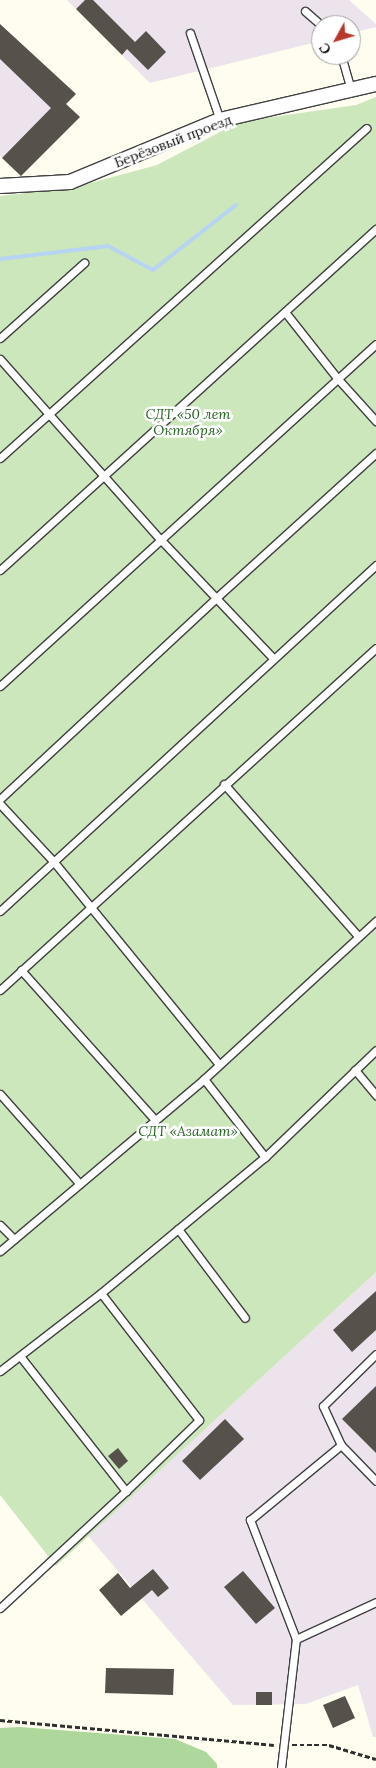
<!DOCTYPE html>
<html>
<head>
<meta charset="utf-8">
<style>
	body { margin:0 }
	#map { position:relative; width:376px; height:1768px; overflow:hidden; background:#fefdf0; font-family:Lora,serif }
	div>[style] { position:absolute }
	.industrial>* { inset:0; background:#ece3ec }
	.green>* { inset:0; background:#cce7bb }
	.forest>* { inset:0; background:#add79b }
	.stream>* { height:4px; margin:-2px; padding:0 2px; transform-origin:2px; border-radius:2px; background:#b7d4f3 }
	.building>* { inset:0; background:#56514b }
	.path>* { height:2.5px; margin-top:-1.25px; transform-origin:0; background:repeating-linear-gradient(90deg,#303030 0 5px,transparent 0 7.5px) }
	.roads { filter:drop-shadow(1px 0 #414141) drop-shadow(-1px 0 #414141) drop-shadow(0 1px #414141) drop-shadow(0 -1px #414141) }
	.lane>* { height:7px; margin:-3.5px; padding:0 3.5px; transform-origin:3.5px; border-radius:3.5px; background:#fff }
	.street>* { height:14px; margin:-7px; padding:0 7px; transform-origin:7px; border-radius:7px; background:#fff }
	span { translate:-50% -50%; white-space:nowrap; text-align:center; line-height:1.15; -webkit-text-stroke:5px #fff; paint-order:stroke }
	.street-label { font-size:14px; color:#0e0e0e }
	.park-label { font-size:14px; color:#256321; font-style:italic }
	.north { position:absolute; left:311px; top:15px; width:50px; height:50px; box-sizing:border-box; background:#fff; border:1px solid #9f9f9f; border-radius:50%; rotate:231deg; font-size:14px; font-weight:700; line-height:20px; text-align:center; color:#0e0e0e }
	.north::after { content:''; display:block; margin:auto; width:18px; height:22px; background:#b8392c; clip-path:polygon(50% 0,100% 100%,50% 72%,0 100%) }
</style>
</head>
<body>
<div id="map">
	<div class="industrial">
		<i style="clip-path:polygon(67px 0,349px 0,376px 24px,376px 27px,351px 33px,351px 25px,321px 25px,321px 41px,150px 83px)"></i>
		<i style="clip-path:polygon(0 24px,76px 94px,66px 104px,80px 117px,21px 176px,0 156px)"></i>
		<i style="clip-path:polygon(376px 1272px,376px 1737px,373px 1737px,358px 1685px,306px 1704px,233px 1705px,88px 1536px)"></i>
	</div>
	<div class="green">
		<i style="clip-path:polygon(376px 97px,376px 1272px,56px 1566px,0 1495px,0 196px,76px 187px,157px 165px,239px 122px,356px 105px)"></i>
	</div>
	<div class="forest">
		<i style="clip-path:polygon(20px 1727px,175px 1739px,206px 1752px,217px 1764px,217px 1768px,0 1768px,0 1728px)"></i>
	</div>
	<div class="stream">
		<i style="left:0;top:259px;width:109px;rotate:-6.9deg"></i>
		<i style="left:108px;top:246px;width:51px;rotate:28.1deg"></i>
		<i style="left:153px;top:270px;width:105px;rotate:-38.1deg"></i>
	</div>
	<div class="building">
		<i style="clip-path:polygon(85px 0,93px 0,135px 42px,146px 31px,166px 52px,148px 70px,127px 49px,122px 55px,76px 9px)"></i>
		<i style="clip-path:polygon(0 24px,76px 94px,66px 104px,80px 117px,21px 176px,2px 158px,51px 108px,0 59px)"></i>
		<i style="clip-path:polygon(376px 1291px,376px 1330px,352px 1352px,333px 1330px)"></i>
		<i style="clip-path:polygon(376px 1386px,376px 1453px,342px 1419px)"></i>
		<i style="clip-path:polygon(225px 1419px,244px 1439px,200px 1480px,182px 1461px)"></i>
		<i style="clip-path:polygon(118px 1448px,128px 1461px,119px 1469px,108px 1456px)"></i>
		<i style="clip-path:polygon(153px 1569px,169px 1588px,158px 1597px,152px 1590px,121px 1616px,99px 1590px,118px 1573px,130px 1588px)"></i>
		<i style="clip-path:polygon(243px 1571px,275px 1608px,256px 1624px,224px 1587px)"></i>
		<i style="clip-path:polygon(106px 1668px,174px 1669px,173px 1695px,105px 1693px)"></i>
		<i style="clip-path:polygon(256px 1692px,272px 1692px,272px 1705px,256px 1705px)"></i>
		<i style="clip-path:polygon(345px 1696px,355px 1718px,333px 1728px,323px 1705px)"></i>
	</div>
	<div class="path">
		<i style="left:0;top:1720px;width:275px;rotate:5.2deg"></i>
		<i style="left:292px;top:1745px;width:37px"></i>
		<i style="left:329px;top:1745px;width:49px;rotate:16.6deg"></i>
	</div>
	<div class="roads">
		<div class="lane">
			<i style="left:305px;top:11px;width:21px;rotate:41deg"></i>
			<i style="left:190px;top:33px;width:92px;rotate:71deg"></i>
			<i style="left:341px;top:55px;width:37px;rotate:74deg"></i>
			<i style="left:285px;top:312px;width:85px;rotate:51.7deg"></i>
			<i style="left:338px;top:379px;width:57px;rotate:47.9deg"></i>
			<i style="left:0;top:338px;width:113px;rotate:-41.8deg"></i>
			<i style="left:0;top:359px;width:241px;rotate:48.4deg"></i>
			<i style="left:160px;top:539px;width:164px;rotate:46.5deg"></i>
			<i style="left:0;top:458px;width:493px;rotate:-42deg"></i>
			<i style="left:0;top:570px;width:508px;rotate:-42.21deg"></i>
			<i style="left:0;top:686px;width:508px;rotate:-42.29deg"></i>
			<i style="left:224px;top:784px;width:203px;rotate:48.6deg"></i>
			<i style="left:0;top:799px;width:295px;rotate:-42.9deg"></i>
			<i style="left:216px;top:598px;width:216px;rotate:-42.2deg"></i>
			<i style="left:0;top:804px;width:79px;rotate:47deg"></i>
			<i style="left:54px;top:862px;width:261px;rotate:50.8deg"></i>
			<i style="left:0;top:911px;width:511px;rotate:-42.62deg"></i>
			<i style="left:21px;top:970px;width:201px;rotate:48.2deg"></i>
			<i style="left:0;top:990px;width:508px;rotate:-42.29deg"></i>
			<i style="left:355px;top:1070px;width:33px;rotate:50deg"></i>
			<i style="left:204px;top:1079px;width:99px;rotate:52deg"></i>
			<i style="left:0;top:1094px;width:120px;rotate:48.4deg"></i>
			<i style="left:0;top:1225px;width:20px;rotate:45deg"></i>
			<i style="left:178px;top:1229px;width:111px;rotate:53deg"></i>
			<i style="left:0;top:1251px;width:267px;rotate:-40.1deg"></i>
			<i style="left:204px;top:1079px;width:234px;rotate:-42.6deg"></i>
			<i style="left:20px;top:1356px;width:172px;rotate:51.9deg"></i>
			<i style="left:126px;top:1491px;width:102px;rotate:-44.2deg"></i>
			<i style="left:199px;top:1420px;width:160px;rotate:-127.7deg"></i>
			<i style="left:0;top:1371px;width:128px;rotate:-37.7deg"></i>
			<i style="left:101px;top:1293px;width:213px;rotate:-39.7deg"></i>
			<i style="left:265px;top:1157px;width:154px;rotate:-43.9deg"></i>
			<i style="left:341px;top:1445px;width:43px;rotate:-114.8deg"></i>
			<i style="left:323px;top:1406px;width:74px;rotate:-44.5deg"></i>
			<i style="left:0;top:1608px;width:172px;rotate:-42.9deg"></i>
			<i style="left:296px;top:1639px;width:128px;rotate:-111.1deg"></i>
			<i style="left:250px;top:1520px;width:118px;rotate:-39.5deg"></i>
			<i style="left:341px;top:1445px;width:50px;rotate:45.8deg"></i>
			<i style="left:281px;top:1768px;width:130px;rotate:-83.4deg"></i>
			<i style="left:296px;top:1639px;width:88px;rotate:-24.8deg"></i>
		</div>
		<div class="street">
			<i style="left:0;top:186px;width:70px;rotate:-3.3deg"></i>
			<i style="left:70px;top:182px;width:162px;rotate:-22.5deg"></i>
			<i style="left:220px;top:120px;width:160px;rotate:-13deg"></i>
		</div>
	</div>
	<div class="street-label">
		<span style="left:173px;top:141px;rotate:-21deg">Берёзовый проезд</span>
	</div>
	<div class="park-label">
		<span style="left:188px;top:422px">СДТ «50 лет<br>Октября»</span>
		<span style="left:188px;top:1131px">СДТ «Азамат»</span>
	</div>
	<div class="north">С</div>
</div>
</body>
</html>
